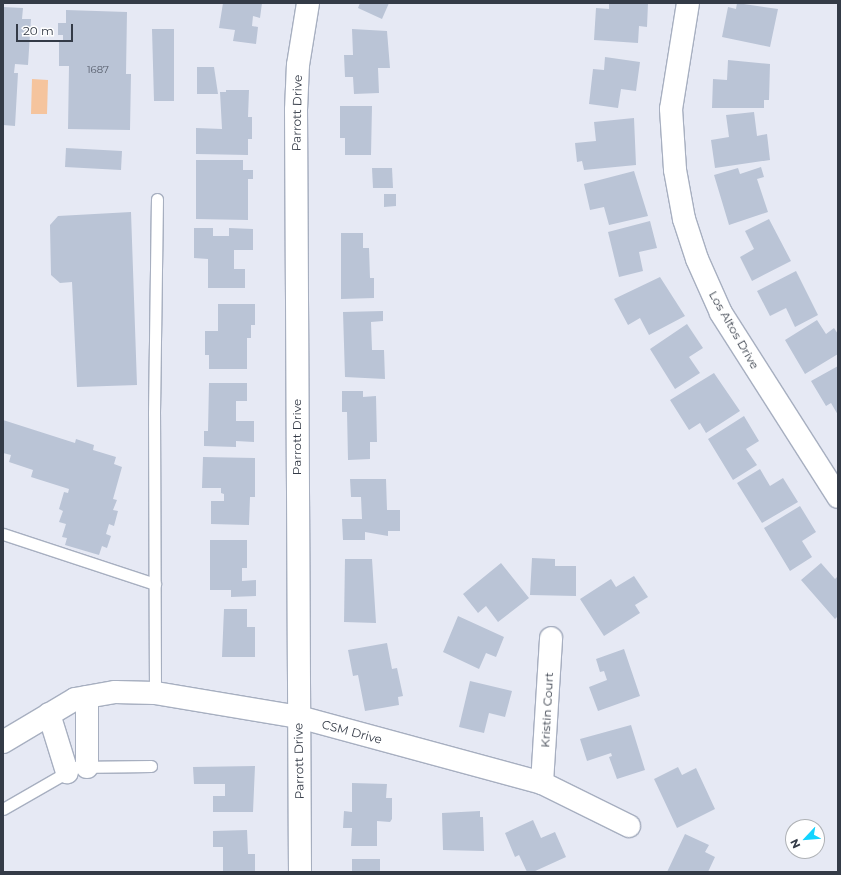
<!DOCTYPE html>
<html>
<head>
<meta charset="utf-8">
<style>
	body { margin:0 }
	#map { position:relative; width:841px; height:875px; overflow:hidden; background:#e6e9f4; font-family:Montserrat,sans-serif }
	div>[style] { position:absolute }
	.water>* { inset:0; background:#f5c49d }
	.building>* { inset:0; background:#bac4d6 }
	.roads { filter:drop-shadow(1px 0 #a7afc0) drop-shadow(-1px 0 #a7afc0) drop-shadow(0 1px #a7afc0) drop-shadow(0 -1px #a7afc0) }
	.lane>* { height:11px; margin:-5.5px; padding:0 5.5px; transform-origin:5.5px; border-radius:5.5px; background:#fff }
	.street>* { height:22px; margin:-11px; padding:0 11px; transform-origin:11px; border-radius:11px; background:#fff }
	span { translate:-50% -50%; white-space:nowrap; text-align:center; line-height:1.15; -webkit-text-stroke:3px #fff; paint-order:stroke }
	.number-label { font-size:10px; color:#565d6b }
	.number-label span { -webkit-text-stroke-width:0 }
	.street-label { font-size:12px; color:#343b47 }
	.frame { position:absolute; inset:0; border:4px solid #343b47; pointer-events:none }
	.north { position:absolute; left:785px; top:819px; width:40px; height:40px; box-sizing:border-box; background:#fff; border:1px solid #aeb1b5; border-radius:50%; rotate:244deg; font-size:11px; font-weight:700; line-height:16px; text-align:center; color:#343b47 }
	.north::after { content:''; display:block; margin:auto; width:14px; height:18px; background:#12d4ff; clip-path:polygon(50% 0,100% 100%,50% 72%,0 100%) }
	.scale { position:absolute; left:16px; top:24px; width:57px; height:18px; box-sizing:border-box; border:2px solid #343b47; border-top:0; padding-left:5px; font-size:12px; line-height:14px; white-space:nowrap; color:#343b47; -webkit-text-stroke:3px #fff; paint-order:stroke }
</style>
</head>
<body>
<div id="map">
	<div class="water">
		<i style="clip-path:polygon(32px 79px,48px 80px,47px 114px,31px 114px)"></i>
	</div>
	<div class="building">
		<i style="clip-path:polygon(223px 3px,262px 3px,260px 18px,253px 16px,252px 26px,258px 27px,256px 44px,233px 41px,235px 30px,219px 28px)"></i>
		<i style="clip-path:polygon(360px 3px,389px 3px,382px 19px,358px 8px)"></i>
		<i style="clip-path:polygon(609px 3px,648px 3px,647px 27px,639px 26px,638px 43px,594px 40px,596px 8px,609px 9px)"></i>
		<i style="clip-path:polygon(737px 3px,778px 9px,770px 47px,722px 37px,728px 7px,736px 9px)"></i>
		<i style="clip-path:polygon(3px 7px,23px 8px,22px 19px,31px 19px,28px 65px,15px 64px,14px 73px,18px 73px,15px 126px,3px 125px)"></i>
		<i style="clip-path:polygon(66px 10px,127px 12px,126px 74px,131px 74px,130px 130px,68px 129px,69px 66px,59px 66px,59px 40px,63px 40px,63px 35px,58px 35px,58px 23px,66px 23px)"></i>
		<i style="clip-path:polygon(152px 29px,174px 29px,174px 101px,154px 101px)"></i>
		<i style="clip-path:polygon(352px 29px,387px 31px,390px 68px,378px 68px,379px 93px,354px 94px,353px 77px,345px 77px,344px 55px,353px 55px)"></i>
		<i style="clip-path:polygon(605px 57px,640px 62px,636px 91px,621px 89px,618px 108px,589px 104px,593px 69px,604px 70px)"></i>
		<i style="clip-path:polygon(728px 60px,770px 64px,769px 100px,764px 100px,764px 108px,712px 108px,713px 79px,727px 80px)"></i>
		<i style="clip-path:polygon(197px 67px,214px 67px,218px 94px,197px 94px)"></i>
		<i style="clip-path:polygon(226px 90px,249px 90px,248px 117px,252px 117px,252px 139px,248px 139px,248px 155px,196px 154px,196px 128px,222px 129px,220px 92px,226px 92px)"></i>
		<i style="clip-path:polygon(340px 106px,372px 106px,371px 155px,345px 155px,345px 138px,340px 138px)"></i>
		<i style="clip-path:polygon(754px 112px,757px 136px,767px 134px,770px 160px,715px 168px,711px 140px,729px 137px,726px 115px)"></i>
		<i style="clip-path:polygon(634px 118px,636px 165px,584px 170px,582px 161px,577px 162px,575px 143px,596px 141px,594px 122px)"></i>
		<i style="clip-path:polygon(66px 148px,122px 151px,121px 170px,65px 167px)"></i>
		<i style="clip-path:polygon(196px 160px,243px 160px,243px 170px,253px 170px,253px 179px,248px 179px,248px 220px,196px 219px)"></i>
		<i style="clip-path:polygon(761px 167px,764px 177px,757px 179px,768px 212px,729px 225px,714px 175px,738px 168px,740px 174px)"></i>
		<i style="clip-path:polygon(372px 168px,392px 168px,393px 188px,373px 188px)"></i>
		<i style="clip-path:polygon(634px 171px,648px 216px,609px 225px,604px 207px,590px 210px,584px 184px)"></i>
		<i style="clip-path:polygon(384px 194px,396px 194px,396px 206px,384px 207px)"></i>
		<i style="clip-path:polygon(131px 212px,137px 385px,77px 387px,72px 282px,60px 283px,51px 275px,50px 225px,58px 216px)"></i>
		<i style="clip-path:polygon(769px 219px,791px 261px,752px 281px,740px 257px,754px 249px,745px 231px)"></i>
		<i style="clip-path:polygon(650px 221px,657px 248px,639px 252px,643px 271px,619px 277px,608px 232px)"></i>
		<i style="clip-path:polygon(194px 228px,213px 228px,213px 236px,229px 236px,229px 228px,253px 229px,253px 250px,234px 250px,234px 269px,245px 269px,245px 288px,208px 288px,208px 259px,194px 258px)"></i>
		<i style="clip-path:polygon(341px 233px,363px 233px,363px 248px,369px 248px,370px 278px,374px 278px,374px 298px,341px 299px)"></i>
		<i style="clip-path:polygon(796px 271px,818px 315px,795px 327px,786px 308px,770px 316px,757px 291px)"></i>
		<i style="clip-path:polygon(660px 277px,685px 316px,649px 335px,640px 318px,628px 325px,614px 299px)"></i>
		<i style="clip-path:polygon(218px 304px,255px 304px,255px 325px,251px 325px,251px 338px,247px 338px,247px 369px,209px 369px,209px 355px,205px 355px,205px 331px,218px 331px)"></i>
		<i style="clip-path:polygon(383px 311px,383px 321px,371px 322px,372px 350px,384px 350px,385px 379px,345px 377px,343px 312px)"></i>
		<i style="clip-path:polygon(817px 320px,826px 334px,834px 328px,838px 334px,838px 354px,805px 374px,785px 340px)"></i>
		<i style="clip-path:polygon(687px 324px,703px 348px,689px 357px,700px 373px,675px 389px,650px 349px)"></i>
		<i style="clip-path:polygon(838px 366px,838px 415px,831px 403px,826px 406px,811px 381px)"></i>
		<i style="clip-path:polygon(714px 373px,740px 411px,706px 433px,700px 423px,689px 430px,670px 400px)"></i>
		<i style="clip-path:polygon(209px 383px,247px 383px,247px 401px,236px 401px,236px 421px,254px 421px,254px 442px,236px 441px,236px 447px,204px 446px,204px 431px,208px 431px)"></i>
		<i style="clip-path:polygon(342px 391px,363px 391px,363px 397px,376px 396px,377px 442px,370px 442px,370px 459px,348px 460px,347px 412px,342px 412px)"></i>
		<i style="clip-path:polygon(744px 416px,759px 441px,746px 449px,757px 465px,733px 480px,708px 439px)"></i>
		<i style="clip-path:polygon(3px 420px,75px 443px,76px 439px,94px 445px,93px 450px,116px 457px,114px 464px,122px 467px,113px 499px,117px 500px,113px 510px,118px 511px,114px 526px,109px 524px,106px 534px,111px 536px,107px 548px,102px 546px,99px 555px,65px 545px,67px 538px,62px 537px,66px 524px,59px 522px,63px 511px,59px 509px,64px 492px,68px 493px,69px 489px,31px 477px,33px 470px,9px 462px,11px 455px,3px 453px)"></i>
		<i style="clip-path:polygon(203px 457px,255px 458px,255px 497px,250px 497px,249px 525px,211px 524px,211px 501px,224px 501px,224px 494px,221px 493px,221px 488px,202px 488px)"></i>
		<i style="clip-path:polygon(760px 469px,770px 486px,783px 478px,798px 502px,762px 523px,737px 483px)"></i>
		<i style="clip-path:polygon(350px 479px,386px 479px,387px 510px,400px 510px,400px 531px,388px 531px,388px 536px,365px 532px,365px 540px,343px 540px,342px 519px,362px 519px,361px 497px,351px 497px)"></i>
		<i style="clip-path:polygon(800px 506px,816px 532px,802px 541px,812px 557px,790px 571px,764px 528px)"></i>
		<i style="clip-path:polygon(210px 540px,247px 540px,247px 568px,242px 568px,242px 581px,256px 580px,256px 596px,231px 597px,231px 590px,210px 590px)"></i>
		<i style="clip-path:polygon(532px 558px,555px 559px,555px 566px,576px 566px,576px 596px,530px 595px)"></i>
		<i style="clip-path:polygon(345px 559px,372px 559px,376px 623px,344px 622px)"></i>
		<i style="clip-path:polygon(501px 563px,529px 598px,498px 622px,486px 606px,478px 613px,463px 594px)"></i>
		<i style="clip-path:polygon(821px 563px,835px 579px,838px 576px,838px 616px,835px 619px,801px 580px)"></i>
		<i style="clip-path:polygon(634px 576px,648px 597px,635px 605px,640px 613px,604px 636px,580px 599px,611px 579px,616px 587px)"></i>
		<i style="clip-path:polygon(224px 609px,247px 609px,247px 627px,255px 627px,255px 657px,222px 657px)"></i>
		<i style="clip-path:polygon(458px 616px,504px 637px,496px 657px,486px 653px,479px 669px,443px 652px)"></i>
		<i style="clip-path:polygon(387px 643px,392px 669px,397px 668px,403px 696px,398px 697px,399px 705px,365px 711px,358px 675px,353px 676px,348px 650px)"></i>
		<i style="clip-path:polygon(624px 649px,640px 696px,598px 711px,589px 687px,607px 680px,604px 671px,600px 672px,596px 659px)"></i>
		<i style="clip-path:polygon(470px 681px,512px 691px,505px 717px,489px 713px,484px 733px,459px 727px)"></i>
		<i style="clip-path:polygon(631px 725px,645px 770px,617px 779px,609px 757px,612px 756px,611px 753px,587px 761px,580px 739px)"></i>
		<i style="clip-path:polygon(255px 766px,253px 812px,213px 812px,213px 796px,225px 796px,225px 784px,194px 784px,193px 767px)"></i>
		<i style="clip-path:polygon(678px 767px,682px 775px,696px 768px,715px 809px,677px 828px,654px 779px)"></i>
		<i style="clip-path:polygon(352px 783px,387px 784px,386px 798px,392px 798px,392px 819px,390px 822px,377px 821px,377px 846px,351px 846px,352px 828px,343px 828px,344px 811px,352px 812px)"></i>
		<i style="clip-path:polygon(480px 811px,480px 817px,483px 817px,484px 851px,443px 850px,442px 813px)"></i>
		<i style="clip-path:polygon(533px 820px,541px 838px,555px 832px,566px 857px,533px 872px,527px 872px,519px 855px,515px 857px,505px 833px)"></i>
		<i style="clip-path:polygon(247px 830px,248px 854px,255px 854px,255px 872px,223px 872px,223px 847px,213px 847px,213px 831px)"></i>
		<i style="clip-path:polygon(685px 834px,709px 845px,705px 852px,715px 857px,708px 872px,667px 872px)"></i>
		<i style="clip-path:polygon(352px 859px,380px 859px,380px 872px,352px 872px)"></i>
	</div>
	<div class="roads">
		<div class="lane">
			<i style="left:3px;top:534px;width:160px;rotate:18.2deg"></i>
			<i style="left:155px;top:693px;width:280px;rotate:-90.2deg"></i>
			<i style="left:154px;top:413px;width:214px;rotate:-89.2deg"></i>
			<i style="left:3px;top:809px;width:84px;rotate:-29.9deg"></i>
			<i style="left:76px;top:767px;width:75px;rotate:-0.8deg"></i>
		</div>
		<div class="street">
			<i style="left:688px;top:3px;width:107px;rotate:99.1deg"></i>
			<i style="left:671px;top:109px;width:61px;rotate:86.2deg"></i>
			<i style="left:675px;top:170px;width:50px;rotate:79.6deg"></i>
			<i style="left:684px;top:219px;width:42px;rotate:72deg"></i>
			<i style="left:697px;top:259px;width:59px;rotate:66deg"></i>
			<i style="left:721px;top:313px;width:218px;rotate:57.5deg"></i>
			<i style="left:87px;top:697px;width:70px;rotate:90deg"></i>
			<i style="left:49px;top:714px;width:61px;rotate:72.8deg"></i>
			<i style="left:3px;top:742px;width:84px;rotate:-30.8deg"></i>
			<i style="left:75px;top:699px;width:41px;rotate:-9.9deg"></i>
			<i style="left:115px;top:692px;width:40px;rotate:1.4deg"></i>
			<i style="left:155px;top:693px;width:146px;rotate:9.5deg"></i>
			<i style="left:299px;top:717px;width:252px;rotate:15.2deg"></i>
			<i style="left:542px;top:783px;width:97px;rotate:26.3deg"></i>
			<i style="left:542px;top:783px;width:145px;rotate:-86.4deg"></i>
			<i style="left:300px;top:872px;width:762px;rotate:-90.3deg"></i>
			<i style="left:296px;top:110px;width:45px;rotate:-87.5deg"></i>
			<i style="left:298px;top:65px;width:63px;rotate:-80.8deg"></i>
		</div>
	</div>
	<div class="number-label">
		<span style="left:98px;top:70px">1687</span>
	</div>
	<div class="street-label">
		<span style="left:297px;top:113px;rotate:-89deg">Parrott Drive</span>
		<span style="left:734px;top:330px;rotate:60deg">Los Altos Drive</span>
		<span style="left:297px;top:437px;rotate:-90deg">Parrott Drive</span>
		<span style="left:547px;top:710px;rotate:-87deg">Kristin Court</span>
		<span style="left:352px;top:732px;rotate:15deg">CSM Drive</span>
		<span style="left:299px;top:761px;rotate:-91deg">Parrott Drive</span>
	</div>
	<div class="frame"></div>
	<div class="north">N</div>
	<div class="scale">20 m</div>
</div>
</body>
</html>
